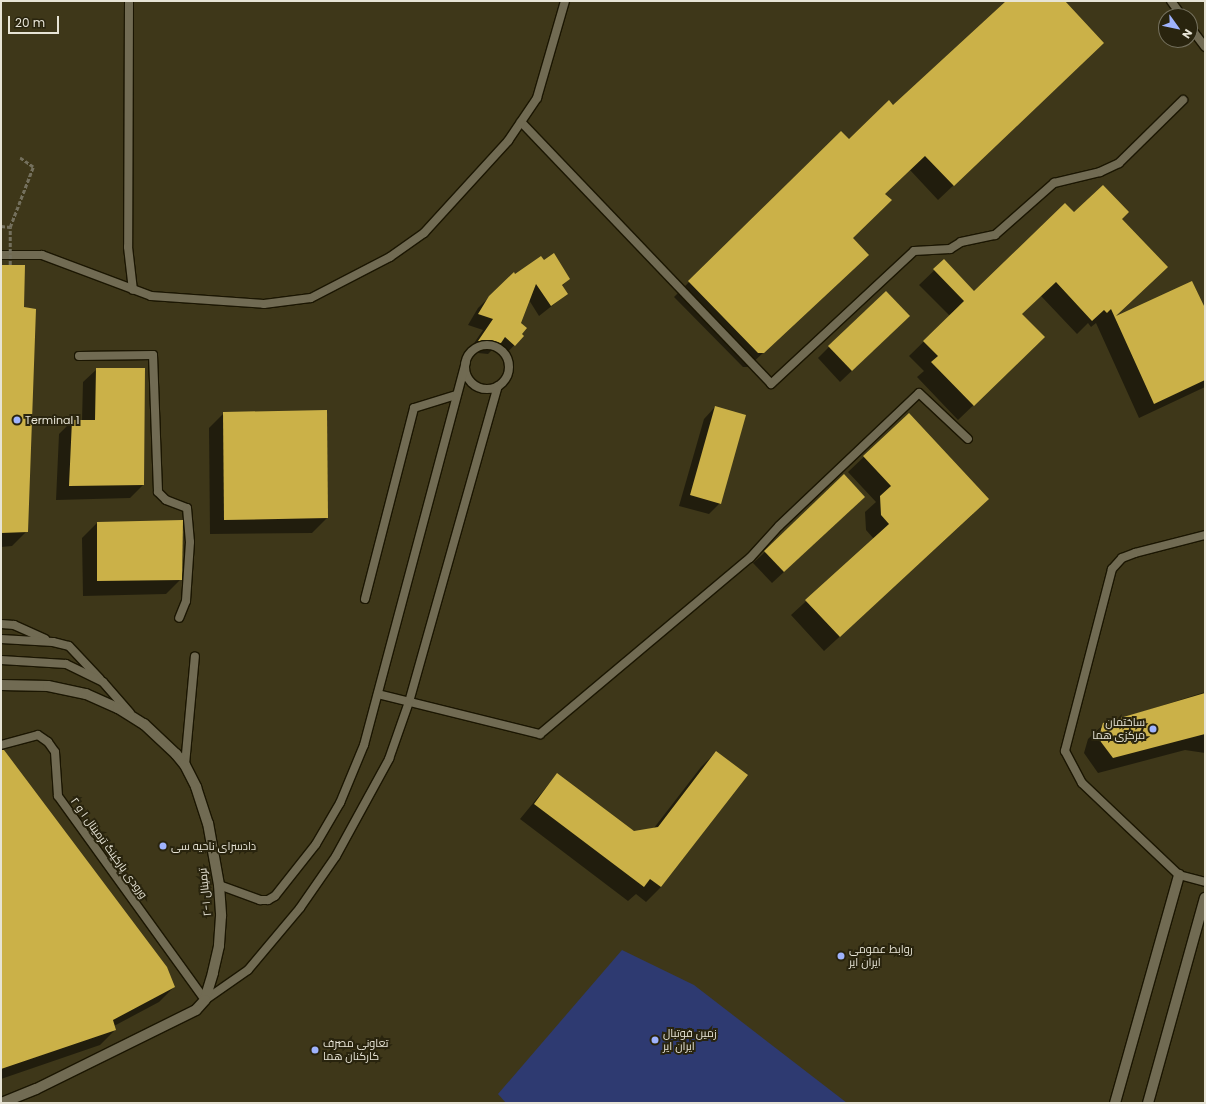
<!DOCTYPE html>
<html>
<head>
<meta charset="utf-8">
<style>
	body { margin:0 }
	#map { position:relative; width:1206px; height:1104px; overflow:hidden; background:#332e18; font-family:Poppins,Cairo,sans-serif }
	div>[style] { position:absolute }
	.built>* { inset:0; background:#3e3719 }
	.green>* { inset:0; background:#2e3a71 }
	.shadow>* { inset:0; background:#0007 }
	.building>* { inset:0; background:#cbb148 }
	.path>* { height:2.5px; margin-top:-1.25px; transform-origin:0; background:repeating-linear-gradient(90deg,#74705d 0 4px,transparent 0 6px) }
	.roads { filter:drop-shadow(1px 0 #1b1602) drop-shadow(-1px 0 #1b1602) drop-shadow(0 1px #1b1602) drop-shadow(0 -1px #1b1602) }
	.service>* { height:8px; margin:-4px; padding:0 4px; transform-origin:4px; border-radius:4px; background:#716b53 }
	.service>.ring { margin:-4px; padding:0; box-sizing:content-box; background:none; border:8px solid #716b53; border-radius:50% }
	.minor>* { height:10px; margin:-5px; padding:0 5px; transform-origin:5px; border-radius:5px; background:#716b53 }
	.secondary>* { height:10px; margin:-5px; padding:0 5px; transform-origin:5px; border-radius:5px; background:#716b53 }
	.path-bridge>* { height:2.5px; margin-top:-1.25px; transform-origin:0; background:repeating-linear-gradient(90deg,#74705d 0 4px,transparent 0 6px) }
	.dots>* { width:11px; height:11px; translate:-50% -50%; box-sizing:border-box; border:2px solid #29240e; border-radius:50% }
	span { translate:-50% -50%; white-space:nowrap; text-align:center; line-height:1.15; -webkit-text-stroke:4px #29240e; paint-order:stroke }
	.poi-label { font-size:11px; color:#e7e4d6 }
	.left { translate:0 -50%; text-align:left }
	.right { translate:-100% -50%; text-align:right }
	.street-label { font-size:11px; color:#e7e4d6 }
	.frame { position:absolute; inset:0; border:2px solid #e7e4d6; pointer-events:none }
	.north { position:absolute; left:1158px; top:8px; width:40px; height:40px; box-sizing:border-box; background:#29240e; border:1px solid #75715e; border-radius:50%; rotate:123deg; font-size:11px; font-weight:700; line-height:16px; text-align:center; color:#e7e4d6 }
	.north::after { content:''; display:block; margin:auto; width:14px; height:18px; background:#9fb3fd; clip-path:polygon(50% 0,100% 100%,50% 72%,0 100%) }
	.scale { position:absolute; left:8px; top:16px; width:51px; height:18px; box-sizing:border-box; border:2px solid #e7e4d6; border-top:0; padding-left:5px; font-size:12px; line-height:14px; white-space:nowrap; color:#e7e4d6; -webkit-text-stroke:3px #29240e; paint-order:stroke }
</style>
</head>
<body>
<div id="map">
	<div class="built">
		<i style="clip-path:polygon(evenodd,1px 1px,1205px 1px,1205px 1103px,1px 1103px,1px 1px,1166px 16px,1190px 16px,1190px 40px,1166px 40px,1166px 16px)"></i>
	</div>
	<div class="green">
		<i style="clip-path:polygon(622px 950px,694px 985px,847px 1103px,506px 1103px,498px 1094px)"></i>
	</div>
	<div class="shadow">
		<i style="clip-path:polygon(1008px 1px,1063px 1px,1088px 58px,938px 200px,910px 170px,884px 194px,852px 238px,852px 269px,748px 367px,743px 367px,674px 297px,841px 132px,849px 140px,893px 106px)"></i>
		<i style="clip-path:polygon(1074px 214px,1121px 219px,1152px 282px,1114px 318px,1192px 282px,1205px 310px,1205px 387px,1139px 418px,1096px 323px,1091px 327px,1088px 323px,1077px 334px,1041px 296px,1021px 314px,1029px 352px,958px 420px,917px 377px,924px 371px,909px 356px,950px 316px,919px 285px,944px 261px,974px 292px)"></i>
		<i style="clip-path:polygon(544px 262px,569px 279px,562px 286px,567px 294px,539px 316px,529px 300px,520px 323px,520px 334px,523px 336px,503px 357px,494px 348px,488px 354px,468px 352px,483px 330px,468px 325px,478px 308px,513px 274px,515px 276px)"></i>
		<i style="clip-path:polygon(1px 266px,23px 307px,27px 531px,12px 546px,1px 547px)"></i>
		<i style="clip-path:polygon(898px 327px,840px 382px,818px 358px,829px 347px)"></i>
		<i style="clip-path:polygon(97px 369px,143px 485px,130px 498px,56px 500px,59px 434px,72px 421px,82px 421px,83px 382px)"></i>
		<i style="clip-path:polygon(715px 407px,720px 503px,709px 514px,679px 506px,704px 419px)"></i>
		<i style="clip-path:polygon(224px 413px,327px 518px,312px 533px,210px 534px,209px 428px)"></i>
		<i style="clip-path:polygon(909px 414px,973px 514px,824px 651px,791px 615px,874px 539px,866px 530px,865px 512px,876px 502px,848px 472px)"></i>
		<i style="clip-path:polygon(853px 508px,772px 583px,753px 563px,765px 552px)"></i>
		<i style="clip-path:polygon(97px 523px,181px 579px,166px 594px,83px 596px,82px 538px)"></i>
		<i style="clip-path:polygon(1205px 692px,1205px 753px,1185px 750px,1098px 773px,1084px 753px,1088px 739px,1104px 724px)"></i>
		<i style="clip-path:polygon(1px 750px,174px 987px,159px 1002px,114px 1026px,115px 1030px,100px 1045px,1px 1079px)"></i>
		<i style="clip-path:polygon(716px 752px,661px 887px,646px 902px,636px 894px,628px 901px,520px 819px,557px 774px,634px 832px,654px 828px,701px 767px)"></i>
	</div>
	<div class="building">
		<i style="clip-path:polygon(1006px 1px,1065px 1px,1104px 43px,954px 186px,925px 156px,885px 194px,892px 200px,853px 238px,869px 255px,764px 353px,758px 353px,688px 281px,841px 131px,849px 139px,889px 100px,893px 105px)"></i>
		<i style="clip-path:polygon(1103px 185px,1129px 212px,1122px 219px,1168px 267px,1116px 316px,1192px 281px,1205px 308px,1205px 380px,1154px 404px,1111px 309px,1107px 313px,1104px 310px,1092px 321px,1056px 282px,1022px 314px,1045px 337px,974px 406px,931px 362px,938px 356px,923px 341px,964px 301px,933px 269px,944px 259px,974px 291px,1065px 203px,1074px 212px)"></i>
		<i style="clip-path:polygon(554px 253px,570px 279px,562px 285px,568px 294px,551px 306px,536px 284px,521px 323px,527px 328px,522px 334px,524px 336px,515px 346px,505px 337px,501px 343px,478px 341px,493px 319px,478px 314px,489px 296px,514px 272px,515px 274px,541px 256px,544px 260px)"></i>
		<i style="clip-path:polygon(1px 265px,25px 265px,24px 307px,36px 309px,28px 532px,1px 533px)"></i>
		<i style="clip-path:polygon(886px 291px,910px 316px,852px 371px,828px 346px)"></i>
		<i style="clip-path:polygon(96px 368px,145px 368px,144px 485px,69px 486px,72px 420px,95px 420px)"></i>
		<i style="clip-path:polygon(715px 406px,746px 415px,721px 504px,690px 495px)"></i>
		<i style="clip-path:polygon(327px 410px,328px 518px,224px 520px,223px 412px)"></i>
		<i style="clip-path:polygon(909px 413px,989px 499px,840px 637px,805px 600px,889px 524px,881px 515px,880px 496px,891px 486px,863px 456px)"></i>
		<i style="clip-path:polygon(844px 474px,865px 497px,784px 572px,764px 551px)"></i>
		<i style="clip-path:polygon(183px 520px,182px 580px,97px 581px,97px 522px)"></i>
		<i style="clip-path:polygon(1205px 693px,1205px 734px,1113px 758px,1098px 738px,1103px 723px)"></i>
		<i style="clip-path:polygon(1px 750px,4px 750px,167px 967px,175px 987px,113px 1020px,116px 1030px,1px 1069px)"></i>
		<i style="clip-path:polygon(716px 751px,748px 775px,661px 887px,650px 879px,644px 887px,534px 804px,557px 773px,634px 831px,658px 827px)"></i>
	</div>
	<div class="path">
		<i style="left:1px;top:226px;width:9px;rotate:6deg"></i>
	</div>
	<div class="roads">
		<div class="service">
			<i style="left:129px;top:1px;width:246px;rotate:90.2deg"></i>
			<i style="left:128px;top:247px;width:43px;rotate:83.4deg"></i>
			<i style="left:1171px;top:1px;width:19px;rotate:54deg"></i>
			<i style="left:1190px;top:27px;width:25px;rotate:53deg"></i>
			<i style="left:521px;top:122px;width:362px;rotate:46.3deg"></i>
			<i style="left:771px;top:384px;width:195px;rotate:-42.9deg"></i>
			<i style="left:914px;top:251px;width:36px;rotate:-3deg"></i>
			<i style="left:950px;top:249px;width:13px;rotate:-32deg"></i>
			<i style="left:961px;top:242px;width:35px;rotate:-12deg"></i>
			<i style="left:995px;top:235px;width:79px;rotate:-41.4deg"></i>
			<i style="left:1054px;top:183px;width:47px;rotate:-13.4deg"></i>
			<i style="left:1100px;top:172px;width:21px;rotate:-25deg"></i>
			<i style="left:1119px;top:163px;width:90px;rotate:-44.5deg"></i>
			<i style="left:1px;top:255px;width:41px"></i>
			<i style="left:42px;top:255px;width:116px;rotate:20.6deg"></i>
			<i style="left:151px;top:296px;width:113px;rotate:4deg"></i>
			<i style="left:264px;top:304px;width:47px;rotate:-7.3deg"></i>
			<i style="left:311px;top:298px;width:89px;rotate:-27.4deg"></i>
			<i style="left:390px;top:257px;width:42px;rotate:-35.2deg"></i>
			<i style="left:424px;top:233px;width:125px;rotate:-47.6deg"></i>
			<i style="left:508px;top:141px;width:52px;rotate:-56deg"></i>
			<i style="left:537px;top:98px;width:101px;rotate:-73.9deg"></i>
			<i class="ring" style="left:465px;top:345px;width:36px;height:36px"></i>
			<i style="left:79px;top:356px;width:74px;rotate:-0.8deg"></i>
			<i style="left:153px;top:355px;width:137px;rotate:87.9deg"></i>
			<i style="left:158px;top:492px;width:11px;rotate:45deg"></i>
			<i style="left:166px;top:500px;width:22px;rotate:21deg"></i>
			<i style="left:187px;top:508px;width:34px;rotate:85deg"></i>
			<i style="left:190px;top:542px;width:59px;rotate:93.9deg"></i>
			<i style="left:186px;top:601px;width:18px;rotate:112deg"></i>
			<i style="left:1205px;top:535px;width:72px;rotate:165.6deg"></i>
			<i style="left:1135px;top:553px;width:14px;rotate:159deg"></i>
			<i style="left:1122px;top:558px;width:15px;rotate:132deg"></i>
			<i style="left:1112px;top:569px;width:188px;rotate:104.5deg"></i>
			<i style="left:1065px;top:751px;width:36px;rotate:62deg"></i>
			<i style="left:1082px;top:783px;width:134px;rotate:43.5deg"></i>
			<i style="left:1179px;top:875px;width:27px;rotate:15deg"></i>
			<i style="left:365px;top:599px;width:197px;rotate:-75.6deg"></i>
			<i style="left:414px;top:408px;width:44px;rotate:-17.2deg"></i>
			<i style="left:1px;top:624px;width:13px;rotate:4deg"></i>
			<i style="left:14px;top:625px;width:34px;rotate:24deg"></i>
			<i style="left:1px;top:639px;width:52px;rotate:3.3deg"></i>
			<i style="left:53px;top:642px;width:16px;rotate:14deg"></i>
			<i style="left:69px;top:646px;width:45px;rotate:46.8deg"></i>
			<i style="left:1px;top:660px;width:65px;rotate:3.5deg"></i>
			<i style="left:66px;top:664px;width:41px;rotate:25.9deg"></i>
			<i style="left:103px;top:682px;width:41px;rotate:48.9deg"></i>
			<i style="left:378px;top:694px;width:167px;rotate:13.9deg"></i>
			<i style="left:540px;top:734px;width:274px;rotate:-40deg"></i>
			<i style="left:750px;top:558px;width:43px;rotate:-47.8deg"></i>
			<i style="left:779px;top:526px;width:193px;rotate:-43.5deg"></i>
			<i style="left:919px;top:393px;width:67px;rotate:43.2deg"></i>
			<i style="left:1px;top:745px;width:38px;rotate:-15deg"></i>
			<i style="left:38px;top:735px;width:12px;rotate:35deg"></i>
			<i style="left:48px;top:742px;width:12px;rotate:55deg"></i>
			<i style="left:55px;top:752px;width:44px;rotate:86.1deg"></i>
			<i style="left:58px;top:796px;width:251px;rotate:54.2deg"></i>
			<i style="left:205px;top:1000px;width:52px;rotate:-34.9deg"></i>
			<i style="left:248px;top:970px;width:81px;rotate:-50deg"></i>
			<i style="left:300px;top:908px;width:63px;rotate:-55.3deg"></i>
			<i style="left:336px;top:856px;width:111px;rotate:-61.3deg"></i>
			<i style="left:389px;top:759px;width:60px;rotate:-70.7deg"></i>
			<i style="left:409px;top:702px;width:328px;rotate:-74.3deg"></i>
			<i style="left:185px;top:765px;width:109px;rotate:-84.8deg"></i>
			<i style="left:219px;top:885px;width:44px;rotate:20.1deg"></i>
			<i style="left:260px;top:900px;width:8px"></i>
			<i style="left:268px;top:900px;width:8px;rotate:-30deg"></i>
			<i style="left:275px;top:896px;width:66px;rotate:-51.7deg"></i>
			<i style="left:316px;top:844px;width:48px;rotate:-59.7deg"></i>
			<i style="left:340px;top:803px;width:63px;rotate:-67.5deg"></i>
			<i style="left:364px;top:745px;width:396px;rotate:-75.1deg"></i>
		</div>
		<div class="minor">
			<i style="left:1115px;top:1103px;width:237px;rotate:-74.3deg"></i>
			<i style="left:1148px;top:1103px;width:213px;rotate:-74.5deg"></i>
		</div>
		<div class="secondary">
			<i style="left:1px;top:685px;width:47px;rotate:1.2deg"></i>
			<i style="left:48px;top:686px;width:39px;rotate:12deg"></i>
			<i style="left:86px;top:694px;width:35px;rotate:24deg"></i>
			<i style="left:118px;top:708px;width:31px;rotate:32deg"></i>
			<i style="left:144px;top:724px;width:44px;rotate:43.2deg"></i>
			<i style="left:176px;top:754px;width:14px;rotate:51deg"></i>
			<i style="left:185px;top:765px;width:25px;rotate:63deg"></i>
			<i style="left:196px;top:787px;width:38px;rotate:72deg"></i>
			<i style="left:208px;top:823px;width:63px;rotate:79.9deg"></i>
			<i style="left:219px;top:885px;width:31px;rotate:86deg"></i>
			<i style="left:221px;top:916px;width:30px;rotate:94deg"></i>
			<i style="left:219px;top:946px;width:28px;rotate:103deg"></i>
			<i style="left:213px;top:973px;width:28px;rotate:107deg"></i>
			<i style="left:205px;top:1000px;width:13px;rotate:132deg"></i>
			<i style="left:196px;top:1010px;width:178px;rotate:153.7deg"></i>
			<i style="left:36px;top:1089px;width:37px;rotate:158deg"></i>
		</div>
	</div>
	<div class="path-bridge">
		<i style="left:10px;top:265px;width:38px;rotate:-90deg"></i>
		<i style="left:10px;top:227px;width:64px;rotate:-69deg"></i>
		<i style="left:33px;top:167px;width:16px;rotate:-145deg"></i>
	</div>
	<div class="dots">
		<i style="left:17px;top:420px;background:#9fb3fd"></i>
		<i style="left:1153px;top:729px;background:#9fb3fd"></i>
		<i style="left:163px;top:846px;background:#9fb3fd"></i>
		<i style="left:841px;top:956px;background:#9fb3fd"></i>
		<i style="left:655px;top:1040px;background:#9fb3fd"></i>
		<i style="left:315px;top:1050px;background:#9fb3fd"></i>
	</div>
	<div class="poi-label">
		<span class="left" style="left:25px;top:420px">Terminal 1</span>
		<span class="right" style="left:1145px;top:729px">ساختمان<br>مرکزی هما</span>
		<span class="left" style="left:171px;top:846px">دادسرای ناحیه سی</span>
		<span class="left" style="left:849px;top:956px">روابط عمومی<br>ایران ایر</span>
		<span class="left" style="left:663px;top:1040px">زمین فوتبال<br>ایران ایر</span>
		<span class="left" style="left:323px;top:1050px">تعاونی مصرف<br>کارکنان هما</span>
	</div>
	<div class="street-label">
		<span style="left:109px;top:848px;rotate:54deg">ورودی پارکینگ ترمینال ۱ و ۲</span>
		<span style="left:205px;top:892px;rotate:-96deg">ترمینال ۱-۲</span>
	</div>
	<div class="frame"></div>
	<div class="north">N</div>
	<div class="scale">20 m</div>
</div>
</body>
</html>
